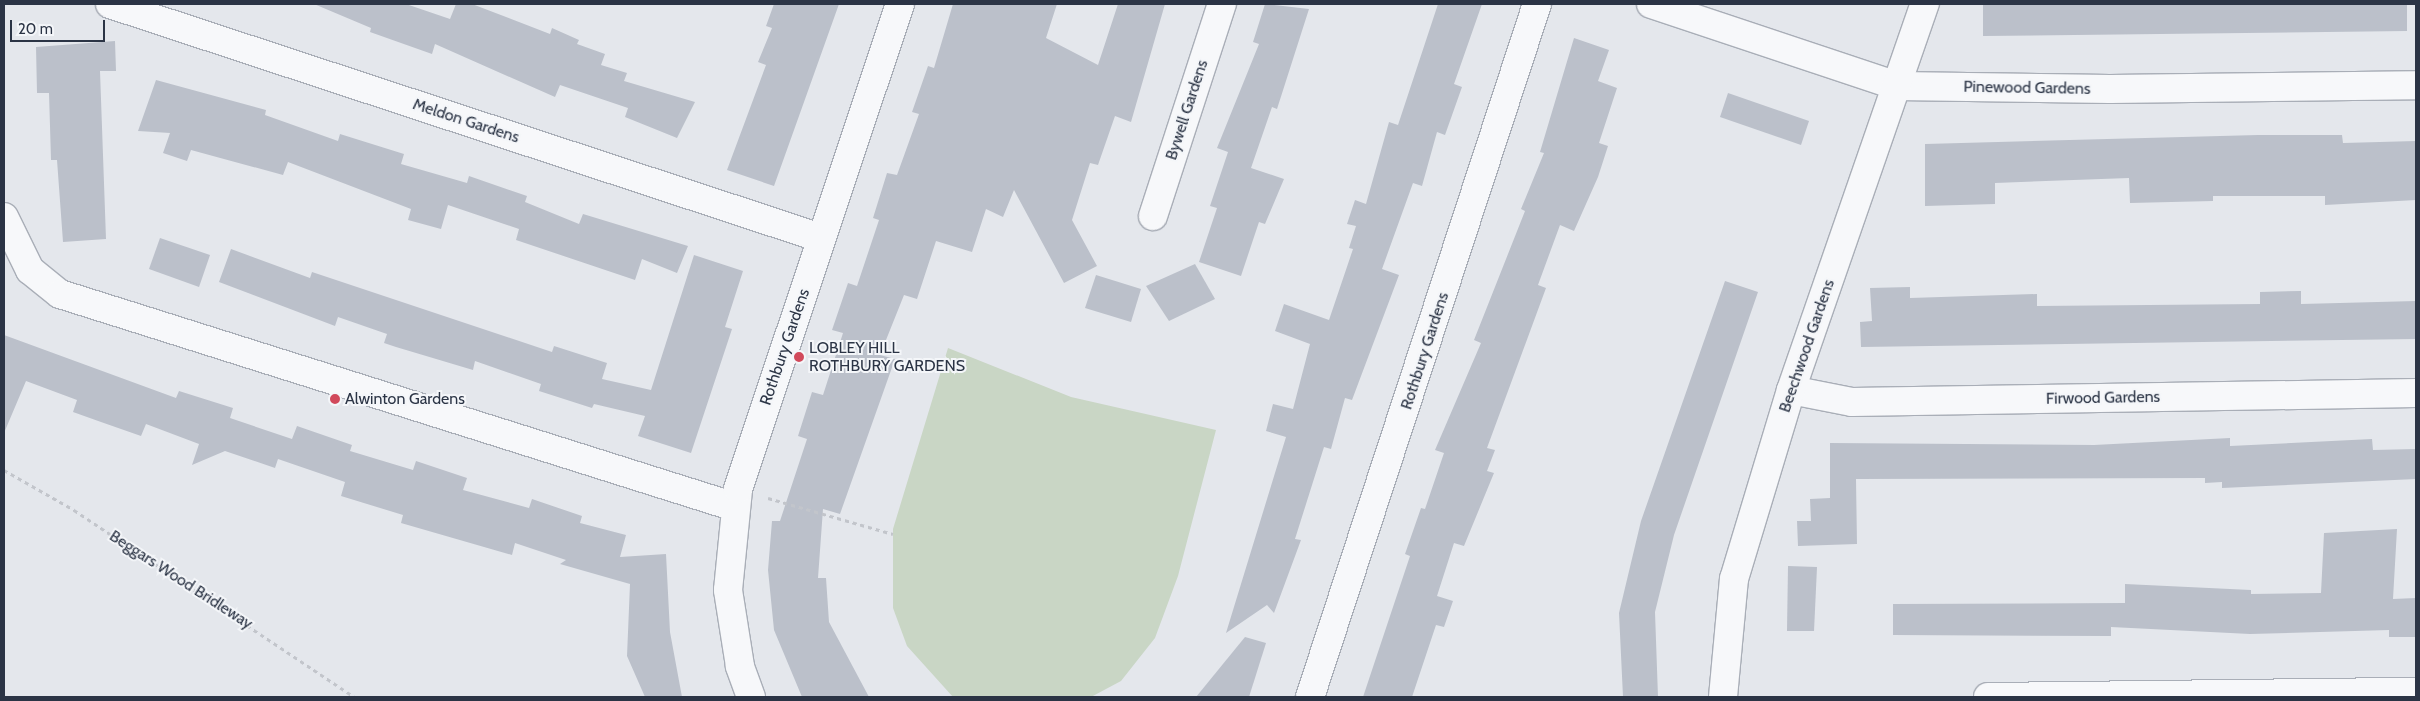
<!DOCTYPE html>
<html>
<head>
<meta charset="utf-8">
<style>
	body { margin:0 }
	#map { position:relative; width:2420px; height:701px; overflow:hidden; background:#e4e7ec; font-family:Cabin,sans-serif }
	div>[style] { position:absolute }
	.green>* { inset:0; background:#c9d6c5 }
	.building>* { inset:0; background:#bbc0ca }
	.path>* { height:3px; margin-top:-1.5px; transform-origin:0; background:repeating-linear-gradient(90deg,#c2c5cb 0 4px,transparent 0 8px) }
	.roads { filter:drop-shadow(1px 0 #a9aeb7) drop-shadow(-1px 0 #a9aeb7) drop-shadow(0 1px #a9aeb7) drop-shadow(0 -1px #a9aeb7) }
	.minor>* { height:28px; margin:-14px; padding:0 14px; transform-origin:14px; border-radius:14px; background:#f7f8fa }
	.dots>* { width:14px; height:14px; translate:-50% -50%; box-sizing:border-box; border:2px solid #f4f6f9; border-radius:50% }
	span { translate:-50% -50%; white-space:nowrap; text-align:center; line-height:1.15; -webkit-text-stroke:4px #f4f6f9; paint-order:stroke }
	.street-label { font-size:16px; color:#2b3445 }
	.poi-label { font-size:16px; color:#2b3445 }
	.left { translate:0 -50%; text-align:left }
	.frame { position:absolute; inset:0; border:5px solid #2b3445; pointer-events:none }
	.scale { position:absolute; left:10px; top:20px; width:95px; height:22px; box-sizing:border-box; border:2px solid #2b3445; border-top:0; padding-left:6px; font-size:15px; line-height:18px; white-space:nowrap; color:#2b3445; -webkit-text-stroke:4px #f4f6f9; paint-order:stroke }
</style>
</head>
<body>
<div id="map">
	<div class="green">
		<i style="clip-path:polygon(948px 348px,1071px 397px,1216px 430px,1178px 576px,1155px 638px,1121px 681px,1091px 697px,953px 697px,907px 646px,893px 608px,893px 529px)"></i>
	</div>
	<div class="building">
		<i style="clip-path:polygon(314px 4px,406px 4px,450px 19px,456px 4px,472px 4px,550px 34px,552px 28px,579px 40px,577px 44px,605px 54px,601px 65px,627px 73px,624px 81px,695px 102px,677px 138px,625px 117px,628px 108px,560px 85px,555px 97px,435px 44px,432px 54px,370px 32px,371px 28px)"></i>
		<i style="clip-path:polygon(774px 4px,839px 4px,774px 186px,727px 170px,766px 65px,758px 62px,772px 28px,766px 26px)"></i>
		<i style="clip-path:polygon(953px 4px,1057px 4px,1046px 38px,1098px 65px,1118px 4px,1165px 4px,1131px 122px,1115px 116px,1098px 165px,1090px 163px,1072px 220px,1097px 266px,1064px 283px,1014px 190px,1003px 217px,986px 209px,972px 252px,936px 241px,917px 299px,904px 295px,880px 355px,895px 359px,840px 514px,823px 509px,818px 578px,826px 578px,829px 622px,869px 697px,802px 697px,774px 630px,768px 570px,772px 521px,780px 521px,807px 439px,798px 436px,812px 392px,823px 395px,843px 333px,832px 330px,848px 283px,857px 286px,879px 220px,873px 218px,887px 173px,897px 175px,919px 114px,912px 112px,928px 66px,934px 68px)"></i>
		<i style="clip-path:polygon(1265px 4px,1309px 9px,1277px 109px,1272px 107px,1251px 168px,1284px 179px,1265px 224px,1259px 222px,1241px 276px,1199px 262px,1217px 208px,1210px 206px,1228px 152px,1217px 148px,1259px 44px,1253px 42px)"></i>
		<i style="clip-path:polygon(1438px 4px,1482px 4px,1454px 84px,1462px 87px,1445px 135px,1437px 132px,1422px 186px,1413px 183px,1382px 269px,1399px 275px,1352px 400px,1345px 398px,1331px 449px,1324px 447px,1295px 539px,1301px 540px,1274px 613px,1267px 605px,1226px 633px,1286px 437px,1266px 431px,1273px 404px,1293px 409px,1310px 344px,1275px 331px,1284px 304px,1329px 320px,1353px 249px,1349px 248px,1356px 226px,1347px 224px,1355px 200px,1366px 204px,1389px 122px,1398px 125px)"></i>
		<i style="clip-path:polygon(1983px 4px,2407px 4px,2407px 31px,1983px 36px)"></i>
		<i style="clip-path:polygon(1574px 38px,1609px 50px,1598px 81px,1617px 88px,1599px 143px,1608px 146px,1598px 177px,1574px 231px,1560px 225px,1538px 285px,1546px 288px,1487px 448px,1495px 450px,1487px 471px,1494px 473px,1464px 546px,1454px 543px,1437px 596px,1453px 601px,1444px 627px,1436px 625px,1412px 697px,1363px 697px,1410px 556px,1405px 554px,1421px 508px,1425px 509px,1444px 453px,1435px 450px,1481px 343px,1474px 340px,1525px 211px,1521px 209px,1544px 153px,1540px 152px)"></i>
		<i style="clip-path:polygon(115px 41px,116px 71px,100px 71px,106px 239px,63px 242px,57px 160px,51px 160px,49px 93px,37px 93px,36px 47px)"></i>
		<i style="clip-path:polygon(156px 80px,266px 110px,265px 115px,338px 141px,340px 134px,404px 154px,401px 164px,467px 183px,469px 176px,527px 196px,525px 202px,579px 224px,583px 214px,688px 246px,677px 273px,642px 259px,635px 280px,516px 240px,519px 229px,448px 205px,441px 229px,408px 220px,411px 209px,288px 162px,283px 175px,191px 150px,187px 161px,163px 153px,170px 133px,138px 131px)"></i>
		<i style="clip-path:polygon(1728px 93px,1809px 121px,1801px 145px,1720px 117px)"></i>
		<i style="clip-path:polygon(2258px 135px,2342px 135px,2343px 143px,2416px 141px,2416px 200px,2325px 205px,2325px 196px,2213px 196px,2213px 201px,2130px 203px,2129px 178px,1995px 183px,1995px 204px,1925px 206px,1925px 144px)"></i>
		<i style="clip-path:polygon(160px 238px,210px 255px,199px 287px,149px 269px)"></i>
		<i style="clip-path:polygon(231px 249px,310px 278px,312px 272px,552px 352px,554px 346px,607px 363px,602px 379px,651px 390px,694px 255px,743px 271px,725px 327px,732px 329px,691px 453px,638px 436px,645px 416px,594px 404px,592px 408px,539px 391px,541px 384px,475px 361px,473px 370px,396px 347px,384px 343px,387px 334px,338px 317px,335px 326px,219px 282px)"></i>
		<i style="clip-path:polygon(1195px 264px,1215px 299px,1169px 321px,1146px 286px)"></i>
		<i style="clip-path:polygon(1096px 275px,1141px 289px,1131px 322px,1085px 308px)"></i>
		<i style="clip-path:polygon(1725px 281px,1758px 292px,1674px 535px,1655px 612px,1658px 697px,1623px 697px,1619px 613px,1641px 521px)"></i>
		<i style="clip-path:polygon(1910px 287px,1910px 298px,2037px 294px,2037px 306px,2260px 304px,2260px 292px,2301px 291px,2301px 304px,2416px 301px,2416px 339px,1861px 347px,1860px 322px,1872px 321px,1870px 288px)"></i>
		<i style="clip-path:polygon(4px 335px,176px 398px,179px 391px,233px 408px,230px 418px,292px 439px,297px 426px,352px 445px,350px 451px,413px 470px,416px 461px,467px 478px,463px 490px,529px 508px,532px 499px,582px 516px,580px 523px,626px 535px,620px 557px,666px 554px,670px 632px,682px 697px,645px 697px,627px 656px,630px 584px,560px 564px,566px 560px,515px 543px,512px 555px,401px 523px,403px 515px,341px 496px,345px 482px,278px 459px,275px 468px,225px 451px,192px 465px,199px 444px,146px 424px,141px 436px,101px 422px,73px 412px,77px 400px,26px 381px,4px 433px)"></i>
		<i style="clip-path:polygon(2230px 438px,2230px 446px,2372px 439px,2373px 450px,2416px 449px,2416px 479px,2222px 488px,2222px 482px,2205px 483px,2205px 478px,1856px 479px,1857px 544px,1798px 546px,1797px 521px,1811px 521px,1810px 499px,1830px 498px,1830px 443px,2094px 445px)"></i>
		<i style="clip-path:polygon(2397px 529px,2393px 599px,2416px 598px,2416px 637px,2389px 637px,2389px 630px,2250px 634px,2111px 627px,2111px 636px,1893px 635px,1893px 604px,2125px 603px,2125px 584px,2251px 590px,2251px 594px,2321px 593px,2324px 533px)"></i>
		<i style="clip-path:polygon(1788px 566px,1817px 567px,1814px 631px,1787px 631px)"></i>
		<i style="clip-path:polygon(1245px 637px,1266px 643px,1249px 697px,1196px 697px)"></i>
	</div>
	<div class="path">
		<i style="left:4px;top:470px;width:81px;rotate:29.7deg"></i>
		<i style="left:74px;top:510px;width:337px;rotate:33.7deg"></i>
		<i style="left:768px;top:498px;width:130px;rotate:16.1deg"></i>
	</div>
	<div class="roads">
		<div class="minor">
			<i style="left:110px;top:4px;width:749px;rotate:18.22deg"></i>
			<i style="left:1651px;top:4px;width:259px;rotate:18.4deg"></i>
			<i style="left:1897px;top:86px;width:213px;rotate:0.8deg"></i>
			<i style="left:2110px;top:89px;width:306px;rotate:-0.7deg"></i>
			<i style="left:1153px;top:216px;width:223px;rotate:-72deg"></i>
			<i style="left:4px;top:217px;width:59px;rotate:63.9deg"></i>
			<i style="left:30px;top:270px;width:38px;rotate:39deg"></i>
			<i style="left:60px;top:294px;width:708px;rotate:17.51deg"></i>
			<i style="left:1791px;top:390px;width:62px;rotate:11.1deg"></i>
			<i style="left:1852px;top:402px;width:564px;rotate:-0.91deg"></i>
			<i style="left:751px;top:697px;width:33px;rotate:-110deg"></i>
			<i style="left:740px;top:666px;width:77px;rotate:-99deg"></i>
			<i style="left:728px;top:590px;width:101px;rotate:-84.3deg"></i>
			<i style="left:738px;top:489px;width:511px;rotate:-71.53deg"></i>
			<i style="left:1310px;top:697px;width:729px;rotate:-71.86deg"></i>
			<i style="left:1723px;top:697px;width:119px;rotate:-84.7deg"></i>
			<i style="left:1734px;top:579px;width:197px;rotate:-73.2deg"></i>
			<i style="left:1791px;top:390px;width:409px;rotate:-70.9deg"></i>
			<i style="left:1988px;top:697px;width:428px;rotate:-0.7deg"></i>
		</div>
	</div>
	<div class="dots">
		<i style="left:799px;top:357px;background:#d1495b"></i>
		<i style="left:335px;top:399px;background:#d1495b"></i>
	</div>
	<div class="street-label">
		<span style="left:2027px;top:88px;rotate:1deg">Pinewood Gardens</span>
		<span style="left:1187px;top:110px;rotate:-72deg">Bywell Gardens</span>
		<span style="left:466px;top:121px;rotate:18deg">Meldon Gardens</span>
		<span style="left:1807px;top:346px;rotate:-71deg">Beechwood Gardens</span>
		<span style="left:785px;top:347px;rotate:-71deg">Rothbury Gardens</span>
		<span style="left:1425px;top:351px;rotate:-72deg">Rothbury Gardens</span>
		<span style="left:2103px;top:398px;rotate:-1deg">Firwood Gardens</span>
		<span style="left:181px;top:580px;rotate:33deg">Beggars Wood Bridleway</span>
	</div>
	<div class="poi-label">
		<span class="left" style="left:809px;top:357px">LOBLEY HILL<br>ROTHBURY GARDENS</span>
		<span class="left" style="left:345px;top:399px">Alwinton Gardens</span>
	</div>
	<div class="frame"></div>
	<div class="scale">20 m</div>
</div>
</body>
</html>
